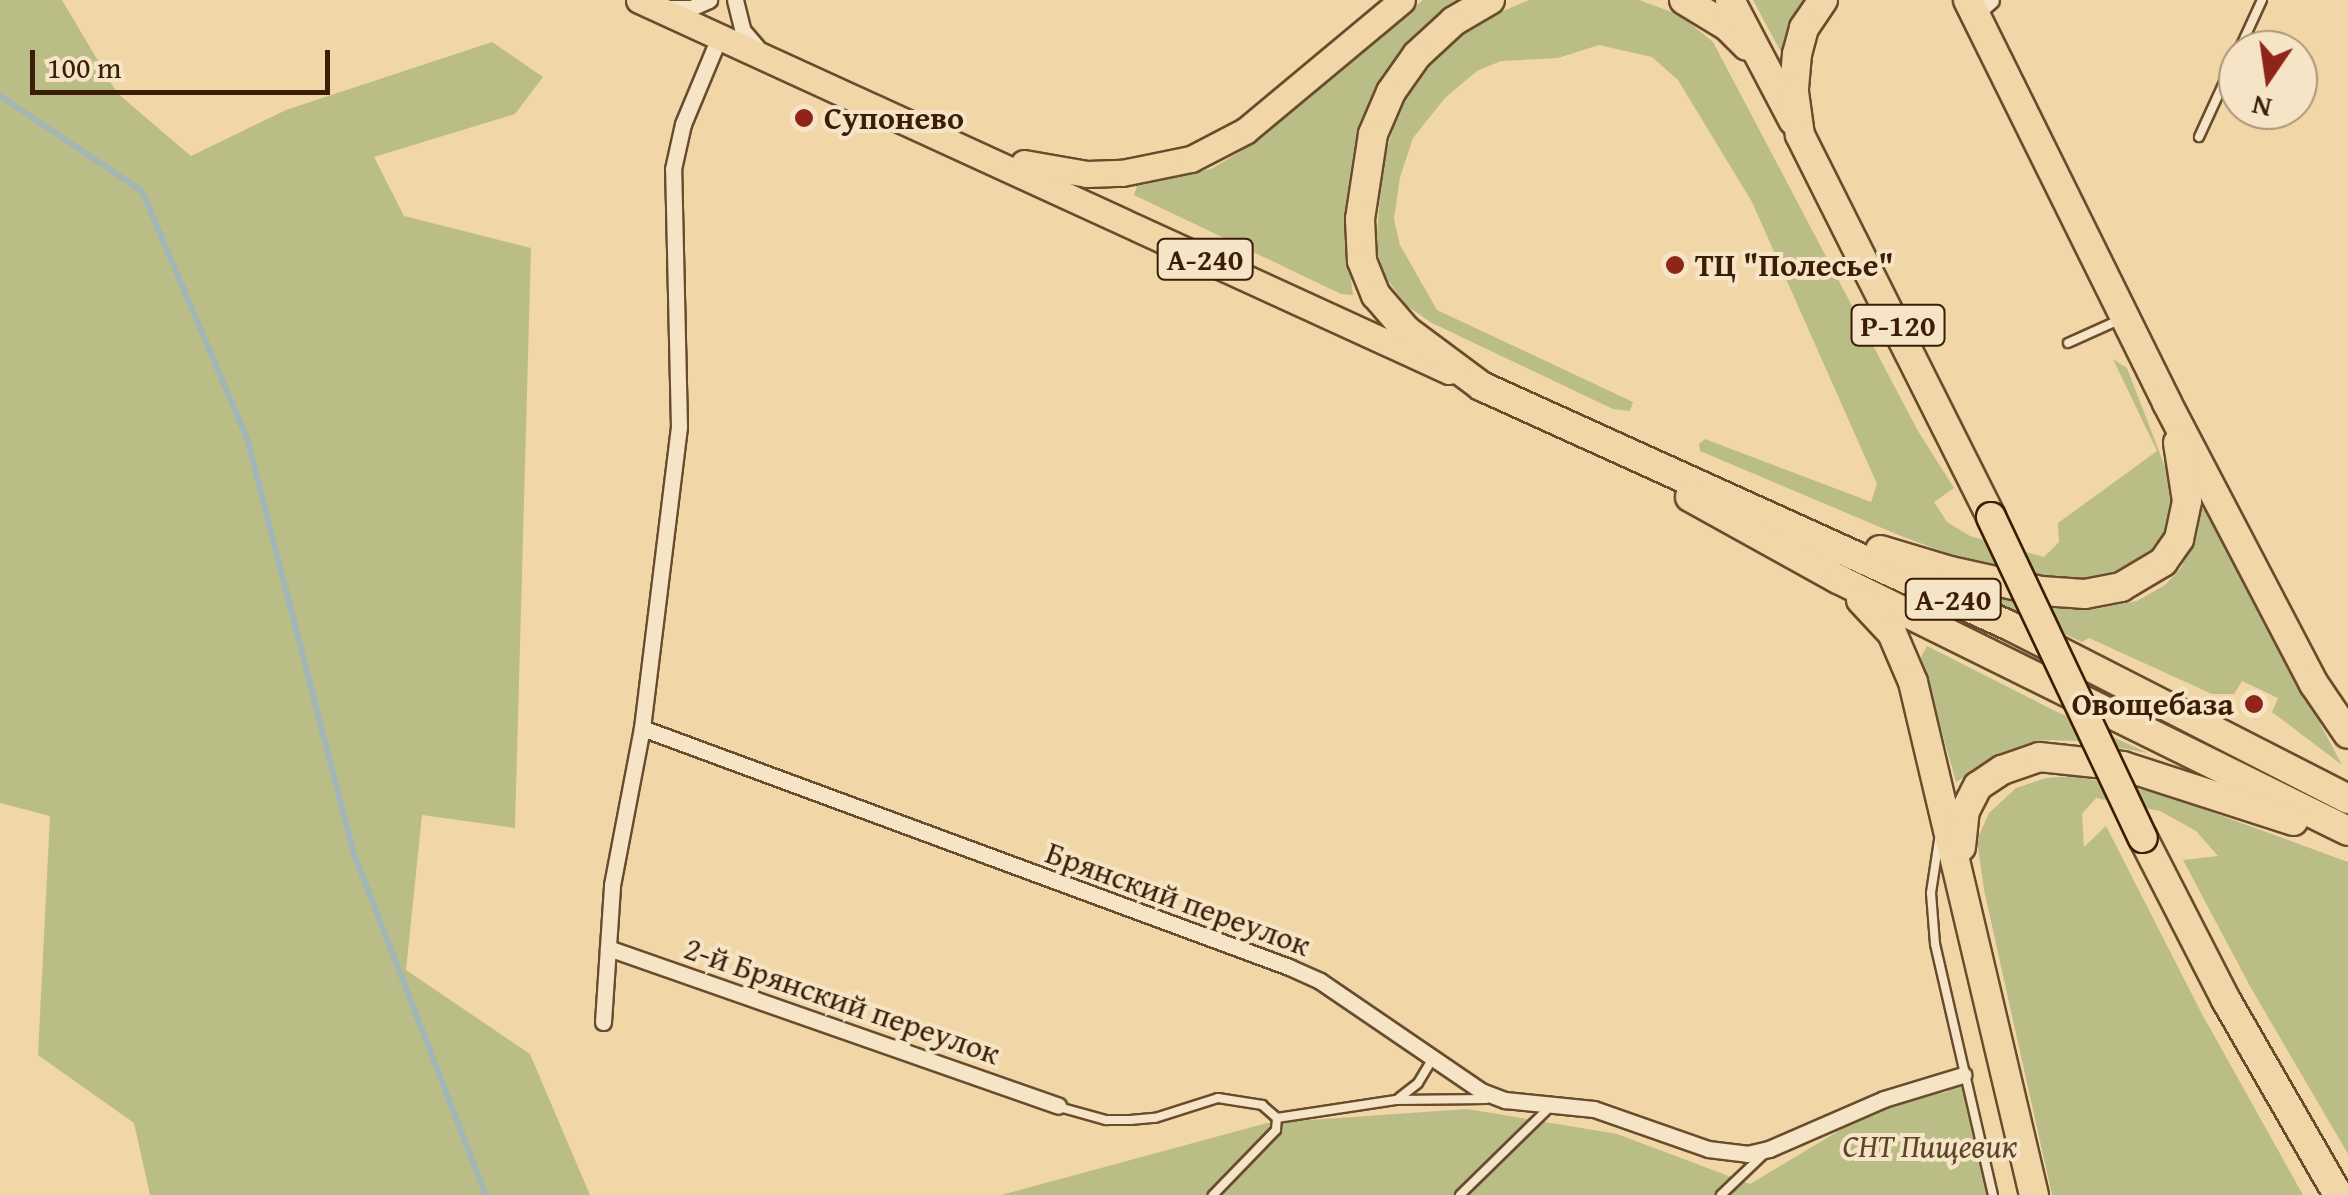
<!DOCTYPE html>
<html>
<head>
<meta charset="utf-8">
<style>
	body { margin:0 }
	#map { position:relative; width:2348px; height:1195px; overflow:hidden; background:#f1d6a8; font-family:"Gentium Book Plus",serif }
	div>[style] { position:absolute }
	.green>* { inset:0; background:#bbbd87 }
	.stream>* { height:6px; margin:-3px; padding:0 3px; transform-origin:3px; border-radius:3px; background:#a1b6b5 }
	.roads { filter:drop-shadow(2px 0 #694c2e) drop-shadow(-2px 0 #694c2e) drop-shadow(0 2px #694c2e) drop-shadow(0 -2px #694c2e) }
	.service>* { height:8px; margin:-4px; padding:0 4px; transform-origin:4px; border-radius:4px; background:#f6e4c6 }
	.minor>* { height:15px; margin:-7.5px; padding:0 7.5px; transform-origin:7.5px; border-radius:7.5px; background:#f6e4c6 }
	.primary>* { height:25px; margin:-12.5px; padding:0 12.5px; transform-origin:12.5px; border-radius:12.5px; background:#f1d6a8 }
	.trunk>* { height:28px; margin:-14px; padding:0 14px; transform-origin:14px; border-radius:14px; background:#f1d6a8 }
	.bridges { filter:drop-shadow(2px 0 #3c1e06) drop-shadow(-2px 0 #3c1e06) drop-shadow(0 2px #3c1e06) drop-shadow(0 -2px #3c1e06) }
	.trunk-bridge>* { height:28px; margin:-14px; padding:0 14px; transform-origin:14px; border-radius:14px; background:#f1d6a8 }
	.dots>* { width:28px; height:28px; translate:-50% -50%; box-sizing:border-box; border:5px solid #f6e4c6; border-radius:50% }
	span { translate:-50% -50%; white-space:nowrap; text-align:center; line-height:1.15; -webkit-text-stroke:8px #f6e4c6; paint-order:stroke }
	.shield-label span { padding:2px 8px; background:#f6e4c6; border:2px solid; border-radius:8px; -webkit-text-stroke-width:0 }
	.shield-label { font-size:30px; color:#3c1e06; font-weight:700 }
	.poi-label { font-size:32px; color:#3c1e06; font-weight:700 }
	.left { translate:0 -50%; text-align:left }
	.right { translate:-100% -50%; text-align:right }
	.street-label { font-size:32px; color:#3c1e06 }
	.park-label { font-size:32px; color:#5c4626; font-style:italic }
	.north { position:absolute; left:2218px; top:30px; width:100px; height:100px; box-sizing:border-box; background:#f6e4c6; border:2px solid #ac9579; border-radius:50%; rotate:193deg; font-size:28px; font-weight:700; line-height:40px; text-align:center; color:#3c1e06 }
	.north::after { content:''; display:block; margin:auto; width:35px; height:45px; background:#8f2418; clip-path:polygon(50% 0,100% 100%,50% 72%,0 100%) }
	.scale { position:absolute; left:30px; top:50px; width:300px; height:45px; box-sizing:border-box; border:5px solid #3c1e06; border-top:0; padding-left:12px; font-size:30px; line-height:35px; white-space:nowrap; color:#3c1e06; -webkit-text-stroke:8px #f6e4c6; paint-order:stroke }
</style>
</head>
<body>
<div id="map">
	<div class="green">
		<i style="clip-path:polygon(0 0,62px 0,117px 93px,191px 156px,286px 110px,492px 42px,543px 77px,515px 114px,374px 157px,404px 216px,531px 248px,515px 828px,422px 815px,406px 970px,530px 1054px,590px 1195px,150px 1195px,134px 1123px,38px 1055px,50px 816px,0 803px)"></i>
		<i style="clip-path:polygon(1423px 0,1459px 0,1396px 57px,1358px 125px,1344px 228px,1353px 295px,1341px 294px,1134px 195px,1137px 186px,1211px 169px,1253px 144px)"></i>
		<i style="clip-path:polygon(1529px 0,1639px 0,1680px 15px,1713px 42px,1918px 431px,1954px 488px,1934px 502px,1947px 522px,1970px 536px,2044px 557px,2059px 542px,2058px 523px,2157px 451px,2113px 359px,2127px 368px,2169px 477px,2172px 507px,2161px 545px,2144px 562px,2103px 579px,2058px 581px,1957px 557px,1901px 536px,1700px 451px,1699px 444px,1705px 439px,1871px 502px,1877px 484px,1752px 202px,1678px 80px,1652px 57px,1599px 45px,1558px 58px,1501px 61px,1477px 71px,1445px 98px,1413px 138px,1400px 177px,1394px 219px,1400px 245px,1437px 310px,1633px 402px,1630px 411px,1613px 409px,1432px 323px,1407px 306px,1386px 278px,1376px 249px,1382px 165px,1398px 113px,1425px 67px,1444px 48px,1482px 20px)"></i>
		<i style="clip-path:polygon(1753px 0,1803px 0,1785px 35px,1782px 54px)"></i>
		<i style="clip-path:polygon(2201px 507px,2208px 512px,2342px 765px,2272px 712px,2278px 698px,2242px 681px,2234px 694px,2212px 694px,2089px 638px,2082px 642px,1994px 602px,1997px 597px,2043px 607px,2090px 610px,2137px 601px,2165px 585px,2181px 568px,2197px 535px)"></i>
		<i style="clip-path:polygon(1927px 646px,2051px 709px,2148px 753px,2080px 741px,2045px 740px,2000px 755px,1956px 782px,1921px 657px)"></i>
		<i style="clip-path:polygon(2073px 776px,2162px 794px,2348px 862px,2348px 1154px,2251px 988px,2183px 860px,2218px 856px,2196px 831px,2160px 811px,2096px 798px,2082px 814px,2084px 847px,2106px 826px,2202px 1014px,2303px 1195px,2052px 1195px,1984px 890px,1977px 840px,1989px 813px,2016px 788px,2046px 778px)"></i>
		<i style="clip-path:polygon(1963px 1075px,1993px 1195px,1001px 1195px,1267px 1123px,1467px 1109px,1617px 1134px,1750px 1184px,1882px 1105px,1947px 1092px)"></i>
	</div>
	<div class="stream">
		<i style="left:0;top:96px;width:171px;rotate:33.8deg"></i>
		<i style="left:142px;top:191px;width:268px;rotate:67deg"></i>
		<i style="left:247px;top:438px;width:426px;rotate:75.6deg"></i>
		<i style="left:353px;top:851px;width:369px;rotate:68.9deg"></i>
	</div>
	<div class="roads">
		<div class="service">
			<i style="left:2239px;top:50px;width:55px;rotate:-65.3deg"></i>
			<i style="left:2199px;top:137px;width:94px;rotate:-65.4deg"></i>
			<i style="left:2068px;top:343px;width:56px;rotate:-24.3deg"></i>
			<i style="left:1939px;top:840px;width:54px;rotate:98.6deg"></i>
			<i style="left:1931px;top:893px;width:51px;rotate:85.5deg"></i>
			<i style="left:1935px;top:944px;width:258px;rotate:77deg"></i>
			<i style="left:1399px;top:1098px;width:24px;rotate:-38deg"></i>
			<i style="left:1418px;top:1083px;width:27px;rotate:-59deg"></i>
			<i style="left:1059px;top:1107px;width:49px;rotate:15.5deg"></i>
			<i style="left:1106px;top:1120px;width:24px"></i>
			<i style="left:1130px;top:1120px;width:25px;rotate:-5deg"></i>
			<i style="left:1155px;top:1118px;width:66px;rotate:-17.6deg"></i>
			<i style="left:1218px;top:1098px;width:45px;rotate:9deg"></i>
			<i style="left:1262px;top:1105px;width:20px;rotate:41deg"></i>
			<i style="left:1277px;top:1118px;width:12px;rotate:95deg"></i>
			<i style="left:1276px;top:1130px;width:91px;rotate:134.1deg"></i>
			<i style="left:1277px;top:1118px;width:120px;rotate:-8.6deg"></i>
			<i style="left:1396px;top:1100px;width:90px;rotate:-0.6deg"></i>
			<i style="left:1460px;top:1195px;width:126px;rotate:-44.4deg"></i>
			<i style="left:1721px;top:1195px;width:61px;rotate:-43.7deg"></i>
		</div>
		<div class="minor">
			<i style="left:735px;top:0;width:32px;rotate:76deg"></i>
			<i style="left:743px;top:31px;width:21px;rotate:49deg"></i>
			<i style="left:670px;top:8px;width:21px"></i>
			<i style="left:691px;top:8px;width:20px;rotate:-24deg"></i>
			<i style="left:1975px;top:14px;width:21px;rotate:-41deg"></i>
			<i style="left:642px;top:728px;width:690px;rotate:20.27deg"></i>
			<i style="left:1289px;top:967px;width:34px;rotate:24deg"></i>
			<i style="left:1320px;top:981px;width:195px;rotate:34.3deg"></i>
			<i style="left:1481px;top:1091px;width:26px;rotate:21deg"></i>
			<i style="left:1505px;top:1100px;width:89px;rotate:5.8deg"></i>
			<i style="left:1594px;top:1109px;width:121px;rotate:19.3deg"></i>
			<i style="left:1708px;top:1149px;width:39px;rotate:7deg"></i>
			<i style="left:1747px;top:1154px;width:23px;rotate:-13deg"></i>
			<i style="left:1769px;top:1149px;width:125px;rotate:-23.5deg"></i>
			<i style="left:1884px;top:1099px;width:83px;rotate:-16.9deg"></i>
			<i style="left:608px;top:948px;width:477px;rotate:19.3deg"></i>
			<i style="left:603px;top:1022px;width:137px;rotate:-86.2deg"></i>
			<i style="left:612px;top:885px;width:160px;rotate:-79.2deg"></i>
			<i style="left:642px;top:728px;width:303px;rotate:-83deg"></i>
			<i style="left:679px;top:427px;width:258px;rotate:-91.3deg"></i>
			<i style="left:673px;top:169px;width:46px;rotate:-77.5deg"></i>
			<i style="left:683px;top:124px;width:96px;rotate:-67.4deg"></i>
		</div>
		<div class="primary">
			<i style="left:639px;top:0;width:891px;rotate:24.61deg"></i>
			<i style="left:1024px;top:163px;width:64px;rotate:9.9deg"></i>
			<i style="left:1087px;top:174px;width:35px;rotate:-2deg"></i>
			<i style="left:1122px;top:173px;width:70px;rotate:-11.5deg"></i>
			<i style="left:1191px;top:159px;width:61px;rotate:-27.4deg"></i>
			<i style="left:1245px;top:131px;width:204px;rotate:-39.8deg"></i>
		</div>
		<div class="trunk">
			<i style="left:1490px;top:0;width:42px;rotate:149.7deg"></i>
			<i style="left:1454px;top:21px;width:50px;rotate:137.4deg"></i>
			<i style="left:1417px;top:55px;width:45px;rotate:125.1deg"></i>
			<i style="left:1391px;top:92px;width:46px;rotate:113.2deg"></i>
			<i style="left:1373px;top:134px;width:86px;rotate:98.7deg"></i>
			<i style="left:1360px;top:219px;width:42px;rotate:87.3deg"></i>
			<i style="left:1362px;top:261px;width:37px;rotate:68deg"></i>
			<i style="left:1376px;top:295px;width:46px;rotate:49.4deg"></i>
			<i style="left:1406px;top:330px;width:94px;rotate:36.7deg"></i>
			<i style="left:1481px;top:386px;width:581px;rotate:24.4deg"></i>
			<i style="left:2010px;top:626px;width:380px;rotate:27.1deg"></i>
			<i style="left:1684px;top:0;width:50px;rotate:31.2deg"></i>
			<i style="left:1727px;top:26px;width:28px;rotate:45deg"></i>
			<i style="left:1730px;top:0;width:136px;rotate:62.3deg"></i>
			<i style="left:1823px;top:0;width:34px;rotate:124deg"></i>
			<i style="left:1804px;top:28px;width:27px;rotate:105deg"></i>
			<i style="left:1797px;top:54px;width:38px;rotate:95deg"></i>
			<i style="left:1794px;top:92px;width:43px;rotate:82.1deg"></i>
			<i style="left:1800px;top:135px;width:427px;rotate:63.4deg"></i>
			<i style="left:1968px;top:0;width:449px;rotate:63.7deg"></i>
			<i style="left:2167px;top:403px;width:317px;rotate:62.4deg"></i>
			<i style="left:2314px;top:684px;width:60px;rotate:55.8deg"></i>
			<i style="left:1690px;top:497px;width:169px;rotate:29deg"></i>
			<i style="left:1838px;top:579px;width:569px;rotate:26.29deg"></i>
			<i style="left:1880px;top:550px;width:73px;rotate:16.7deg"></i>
			<i style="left:1950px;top:571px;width:93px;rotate:12.4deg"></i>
			<i style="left:2041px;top:591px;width:44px;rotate:3.9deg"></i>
			<i style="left:2085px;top:594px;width:37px;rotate:-11deg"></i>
			<i style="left:2121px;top:587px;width:49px;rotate:-30.8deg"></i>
			<i style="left:2163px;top:562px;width:28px;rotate:-55deg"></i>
			<i style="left:2179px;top:539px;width:39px;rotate:-78deg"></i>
			<i style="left:2187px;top:501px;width:59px;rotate:-98.8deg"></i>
			<i style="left:1861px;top:600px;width:45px;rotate:46.8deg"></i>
			<i style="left:1892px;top:633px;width:53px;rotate:66.8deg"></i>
			<i style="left:1913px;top:682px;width:527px;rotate:76.73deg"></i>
			<i style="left:2143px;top:838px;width:182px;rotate:62.9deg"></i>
			<i style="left:2226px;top:1000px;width:225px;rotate:60.1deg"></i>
			<i style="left:1961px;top:847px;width:36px;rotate:-84deg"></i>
			<i style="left:1965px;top:811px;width:28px;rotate:-63deg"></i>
			<i style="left:1978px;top:786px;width:29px;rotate:-34deg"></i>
			<i style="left:2002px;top:770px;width:39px;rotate:-19deg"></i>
			<i style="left:2039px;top:757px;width:84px;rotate:6.1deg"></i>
			<i style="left:2123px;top:766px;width:179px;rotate:17.9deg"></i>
		</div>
	</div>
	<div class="bridges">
		<div class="trunk-bridge">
			<i style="left:1991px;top:517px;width:355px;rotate:64.7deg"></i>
		</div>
	</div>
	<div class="dots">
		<i style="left:804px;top:118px;background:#8f2418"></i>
		<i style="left:1675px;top:265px;background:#8f2418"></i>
		<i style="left:2254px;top:704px;background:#8f2418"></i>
	</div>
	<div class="shield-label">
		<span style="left:1205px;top:259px">А-240</span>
		<span style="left:1898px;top:325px">Р-120</span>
		<span style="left:1953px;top:599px">А-240</span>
	</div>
	<div class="poi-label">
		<span class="left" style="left:824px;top:118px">Супонево</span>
		<span class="left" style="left:1695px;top:265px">ТЦ "Полесье"</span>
		<span class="right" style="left:2234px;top:704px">Овощебаза</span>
	</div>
	<div class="street-label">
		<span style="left:1178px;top:899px;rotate:20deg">Брянский переулок</span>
		<span style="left:842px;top:1001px;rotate:19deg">2-й Брянский переулок</span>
	</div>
	<div class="park-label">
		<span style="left:1930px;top:1146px">СНТ Пищевик</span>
	</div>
	<div class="north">N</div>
	<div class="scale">100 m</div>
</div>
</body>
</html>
